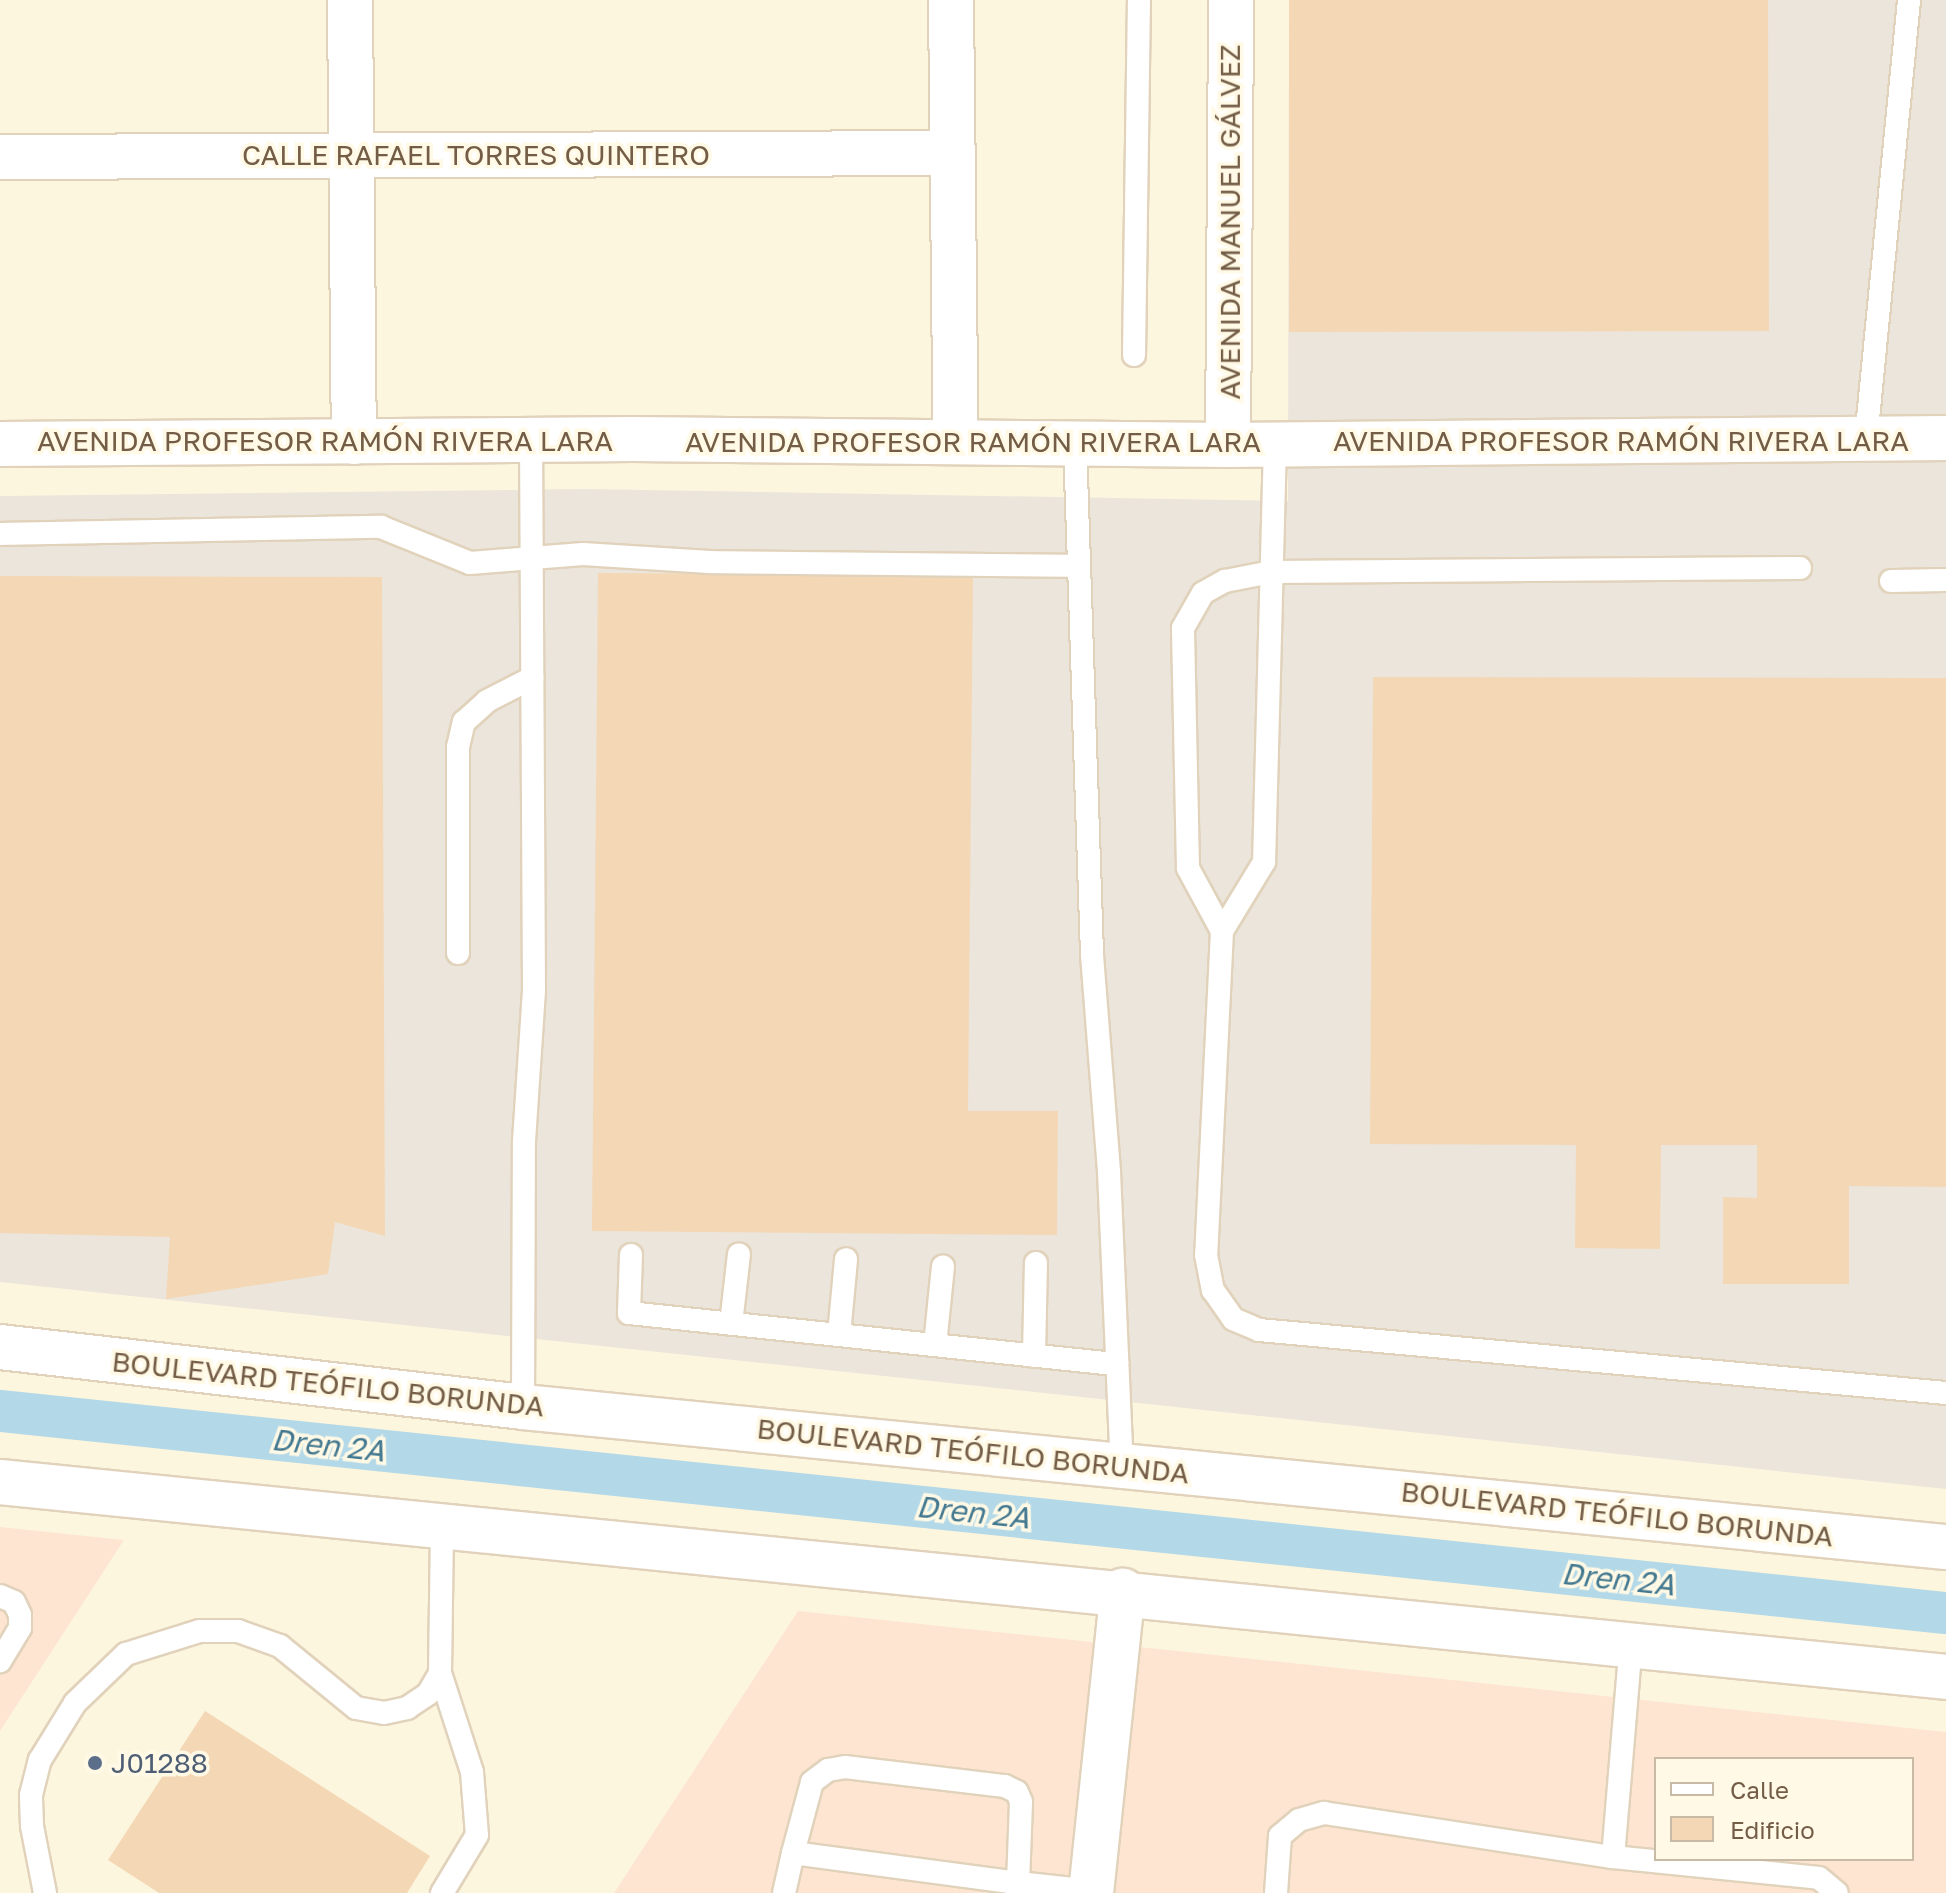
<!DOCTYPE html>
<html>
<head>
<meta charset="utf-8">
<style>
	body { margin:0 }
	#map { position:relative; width:1946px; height:1893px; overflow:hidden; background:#fdf6df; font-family:"Golos Text",sans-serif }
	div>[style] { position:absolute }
	.commercial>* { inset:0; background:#fee5d2 }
	.industrial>* { inset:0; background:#ebe5db }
	.canal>* { height:42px; margin:-21px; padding:0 21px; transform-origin:21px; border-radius:21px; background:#b3d8e7 }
	.building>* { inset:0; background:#f4d7b5 }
	.roads { filter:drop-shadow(2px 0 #e1d2bb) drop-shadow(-2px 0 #e1d2bb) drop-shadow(0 2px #e1d2bb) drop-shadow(0 -2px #e1d2bb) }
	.lane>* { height:22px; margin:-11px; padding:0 11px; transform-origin:11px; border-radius:11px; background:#fff }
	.street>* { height:44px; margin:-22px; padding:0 22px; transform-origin:22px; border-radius:22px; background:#fff }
	.secondary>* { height:44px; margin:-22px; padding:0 22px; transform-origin:22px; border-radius:22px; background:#fff }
	.dots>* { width:22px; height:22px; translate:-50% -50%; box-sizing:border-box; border:4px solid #fff9e6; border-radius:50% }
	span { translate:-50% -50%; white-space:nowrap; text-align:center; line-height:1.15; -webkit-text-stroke:7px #fff9e6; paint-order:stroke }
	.street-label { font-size:28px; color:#745d46 }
	.service-label { font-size:28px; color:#4e5e75 }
	.left { translate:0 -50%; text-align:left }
	.water-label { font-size:30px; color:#427890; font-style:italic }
	.legend { position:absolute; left:1654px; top:1757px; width:260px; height:104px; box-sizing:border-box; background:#fff9e6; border:2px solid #c7bba6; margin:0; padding:10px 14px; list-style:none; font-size:24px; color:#745d46 }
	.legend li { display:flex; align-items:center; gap:16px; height:40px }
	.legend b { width:40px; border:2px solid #c7bba6 }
</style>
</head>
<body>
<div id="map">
	<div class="commercial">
		<i style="clip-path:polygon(0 1527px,124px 1540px,0 1731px)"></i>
		<i style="clip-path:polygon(evenodd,798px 1611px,1946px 1732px,1946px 1893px,614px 1893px,798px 1611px,1656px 1759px,1912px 1759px,1912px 1859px,1656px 1859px,1656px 1759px)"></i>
	</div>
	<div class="industrial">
		<i style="clip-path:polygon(1289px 0,1946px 0,1946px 1489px,0 1282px,0 496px,584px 489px,1288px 501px)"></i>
	</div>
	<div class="canal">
		<i style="left:0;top:1411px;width:1956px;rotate:5.93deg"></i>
	</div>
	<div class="building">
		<i style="clip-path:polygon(1289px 0,1768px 0,1769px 331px,1289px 332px)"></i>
		<i style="clip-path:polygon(598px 573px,973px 575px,968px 1111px,1058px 1111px,1057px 1235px,592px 1231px)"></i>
		<i style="clip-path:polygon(0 576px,382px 577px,385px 1236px,335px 1222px,328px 1274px,166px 1299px,170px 1237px,0 1233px)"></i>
		<i style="clip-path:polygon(1373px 677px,1946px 678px,1946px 1187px,1849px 1186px,1849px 1284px,1723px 1284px,1723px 1197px,1757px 1198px,1757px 1145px,1661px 1145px,1660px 1249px,1575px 1248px,1576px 1145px,1370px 1144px)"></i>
		<i style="clip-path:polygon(205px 1711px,430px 1856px,407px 1893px,159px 1893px,108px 1860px)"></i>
	</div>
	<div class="roads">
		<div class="lane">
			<i style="left:1134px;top:355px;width:355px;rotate:-89.2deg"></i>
			<i style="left:1866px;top:439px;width:441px;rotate:-84.4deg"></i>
			<i style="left:1075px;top:444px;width:511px;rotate:88.09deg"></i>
			<i style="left:1092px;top:955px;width:218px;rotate:85.5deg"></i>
			<i style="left:1109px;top:1172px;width:294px;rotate:87.5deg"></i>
			<i style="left:1275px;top:444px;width:418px;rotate:91.5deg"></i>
			<i style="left:1264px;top:862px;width:81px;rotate:121.3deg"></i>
			<i style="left:1222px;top:931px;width:324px;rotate:92.8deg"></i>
			<i style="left:1206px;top:1255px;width:36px;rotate:79deg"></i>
			<i style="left:1213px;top:1290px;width:35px;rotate:55deg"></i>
			<i style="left:1233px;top:1319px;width:28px;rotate:23deg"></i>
			<i style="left:1259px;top:1330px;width:690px;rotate:5.24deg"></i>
			<i style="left:0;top:534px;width:381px;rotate:-1.1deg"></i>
			<i style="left:381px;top:527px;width:96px;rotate:22deg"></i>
			<i style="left:470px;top:563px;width:113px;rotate:-4.6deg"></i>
			<i style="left:583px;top:554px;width:127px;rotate:3.6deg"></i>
			<i style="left:710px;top:562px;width:368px;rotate:0.6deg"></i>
			<i style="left:1891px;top:581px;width:55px;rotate:-1deg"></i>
			<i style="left:1222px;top:931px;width:72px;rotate:-118.4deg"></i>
			<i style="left:1188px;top:868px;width:240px;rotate:-91.2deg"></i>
			<i style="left:1183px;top:628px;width:40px;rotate:-60.3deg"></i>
			<i style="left:1203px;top:593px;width:25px;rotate:-29deg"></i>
			<i style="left:1225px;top:581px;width:47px;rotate:-11.1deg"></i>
			<i style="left:1271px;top:572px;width:529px;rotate:-0.43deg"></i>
			<i style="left:458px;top:953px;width:206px;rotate:-90deg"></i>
			<i style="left:458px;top:747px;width:26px;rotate:-77deg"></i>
			<i style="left:464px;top:722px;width:31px;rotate:-42deg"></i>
			<i style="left:487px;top:701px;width:51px;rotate:-27.1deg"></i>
			<i style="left:631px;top:1255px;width:58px;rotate:92deg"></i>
			<i style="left:629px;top:1313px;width:491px;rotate:6deg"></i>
			<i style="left:731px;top:1324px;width:70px;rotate:-83.5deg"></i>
			<i style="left:839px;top:1335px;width:76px;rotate:-84.7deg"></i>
			<i style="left:935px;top:1345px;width:79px;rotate:-84.2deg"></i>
			<i style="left:1034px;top:1356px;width:93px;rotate:-88.8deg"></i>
			<i style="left:523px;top:1407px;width:266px;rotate:-89.8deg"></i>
			<i style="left:524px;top:1141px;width:151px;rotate:-86.2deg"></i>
			<i style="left:534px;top:990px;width:549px;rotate:-90.31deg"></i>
			<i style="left:0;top:1596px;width:15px;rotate:23deg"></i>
			<i style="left:14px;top:1602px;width:14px;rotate:65deg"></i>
			<i style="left:20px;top:1615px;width:13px;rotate:90deg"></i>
			<i style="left:20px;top:1628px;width:39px;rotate:121deg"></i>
			<i style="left:440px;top:1673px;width:104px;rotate:72.1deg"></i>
			<i style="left:472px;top:1772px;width:63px;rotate:85.5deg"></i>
			<i style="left:477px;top:1835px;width:68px;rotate:121.1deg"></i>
			<i style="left:1613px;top:1857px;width:207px;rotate:5.8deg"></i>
			<i style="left:1819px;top:1878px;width:23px;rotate:40deg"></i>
			<i style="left:45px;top:1893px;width:68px;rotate:-101deg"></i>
			<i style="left:32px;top:1826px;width:31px;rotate:-92deg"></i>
			<i style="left:31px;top:1795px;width:36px;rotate:-76deg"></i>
			<i style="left:40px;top:1760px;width:67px;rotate:-58.4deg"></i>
			<i style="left:75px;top:1703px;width:71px;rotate:-43.9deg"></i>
			<i style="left:126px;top:1654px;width:77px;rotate:-17.3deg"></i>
			<i style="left:200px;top:1631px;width:38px"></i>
			<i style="left:238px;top:1631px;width:45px;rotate:19.7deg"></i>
			<i style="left:280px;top:1646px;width:98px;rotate:39.2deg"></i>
			<i style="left:356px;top:1708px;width:28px;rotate:10deg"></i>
			<i style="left:384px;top:1713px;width:24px;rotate:-12deg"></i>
			<i style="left:407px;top:1708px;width:25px;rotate:-34deg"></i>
			<i style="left:428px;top:1694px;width:24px;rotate:-60deg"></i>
			<i style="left:440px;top:1673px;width:146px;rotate:-89.2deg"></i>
			<i style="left:784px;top:1893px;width:41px;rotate:-77.3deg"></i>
			<i style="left:793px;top:1853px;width:73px;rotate:-75deg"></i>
			<i style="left:812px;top:1782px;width:20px;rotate:-37deg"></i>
			<i style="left:828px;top:1770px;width:17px;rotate:-10deg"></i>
			<i style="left:845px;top:1767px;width:161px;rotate:6.8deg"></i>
			<i style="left:1005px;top:1786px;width:13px;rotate:27deg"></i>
			<i style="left:1017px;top:1792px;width:11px;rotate:68deg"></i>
			<i style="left:1021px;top:1802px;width:81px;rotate:92.1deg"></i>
			<i style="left:1018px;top:1883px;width:227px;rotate:-172.4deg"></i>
			<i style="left:1017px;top:1893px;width:10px;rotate:-84deg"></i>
			<i style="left:1018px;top:1883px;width:74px;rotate:6.2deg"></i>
			<i style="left:1276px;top:1893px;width:57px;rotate:-86deg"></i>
			<i style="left:1280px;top:1836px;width:25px;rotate:-40deg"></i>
			<i style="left:1299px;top:1820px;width:26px;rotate:-16deg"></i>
			<i style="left:1324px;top:1813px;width:292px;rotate:8.7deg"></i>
			<i style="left:1613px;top:1857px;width:214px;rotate:-85.2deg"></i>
		</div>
		<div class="street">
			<i style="left:350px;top:0;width:442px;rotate:89.5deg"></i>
			<i style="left:951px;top:0;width:442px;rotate:89.4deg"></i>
			<i style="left:0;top:157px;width:952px;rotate:-0.24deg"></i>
			<i style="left:1228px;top:445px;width:445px;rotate:-89.6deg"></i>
			<i style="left:1091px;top:1893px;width:304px;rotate:-84deg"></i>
		</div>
		<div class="secondary">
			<i style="left:0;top:444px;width:633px;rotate:-0.45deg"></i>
			<i style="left:633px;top:439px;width:595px;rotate:0.58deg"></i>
			<i style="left:1228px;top:445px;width:718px;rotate:-0.56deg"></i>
			<i style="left:0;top:1347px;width:526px;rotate:6.54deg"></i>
			<i style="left:523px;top:1407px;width:1430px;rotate:5.62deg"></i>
			<i style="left:0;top:1482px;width:1956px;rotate:5.72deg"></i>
		</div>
	</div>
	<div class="dots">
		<i style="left:95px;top:1763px;background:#5c6f8a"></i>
	</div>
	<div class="street-label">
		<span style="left:476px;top:155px">CALLE RAFAEL TORRES QUINTERO</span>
		<span style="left:1230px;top:222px;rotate:-90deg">AVENIDA MANUEL GÁLVEZ</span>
		<span style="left:325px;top:441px">AVENIDA PROFESOR RAMÓN RIVERA LARA</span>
		<span style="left:1621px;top:441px">AVENIDA PROFESOR RAMÓN RIVERA LARA</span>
		<span style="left:973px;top:442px">AVENIDA PROFESOR RAMÓN RIVERA LARA</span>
		<span style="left:328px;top:1384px;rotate:6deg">BOULEVARD TEÓFILO BORUNDA</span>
		<span style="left:973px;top:1451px;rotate:6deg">BOULEVARD TEÓFILO BORUNDA</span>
		<span style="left:1617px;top:1514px;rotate:6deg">BOULEVARD TEÓFILO BORUNDA</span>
	</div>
	<div class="service-label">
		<span class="left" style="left:111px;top:1763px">J01288</span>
	</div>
	<div class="water-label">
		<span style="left:328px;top:1445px;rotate:6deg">Dren 2A</span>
		<span style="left:973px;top:1512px;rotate:6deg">Dren 2A</span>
		<span style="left:1618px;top:1579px;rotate:6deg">Dren 2A</span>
	</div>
	<ul class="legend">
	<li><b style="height:10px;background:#fff"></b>Calle</li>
	<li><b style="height:22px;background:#f4d7b5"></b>Edificio</li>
	</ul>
</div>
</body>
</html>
